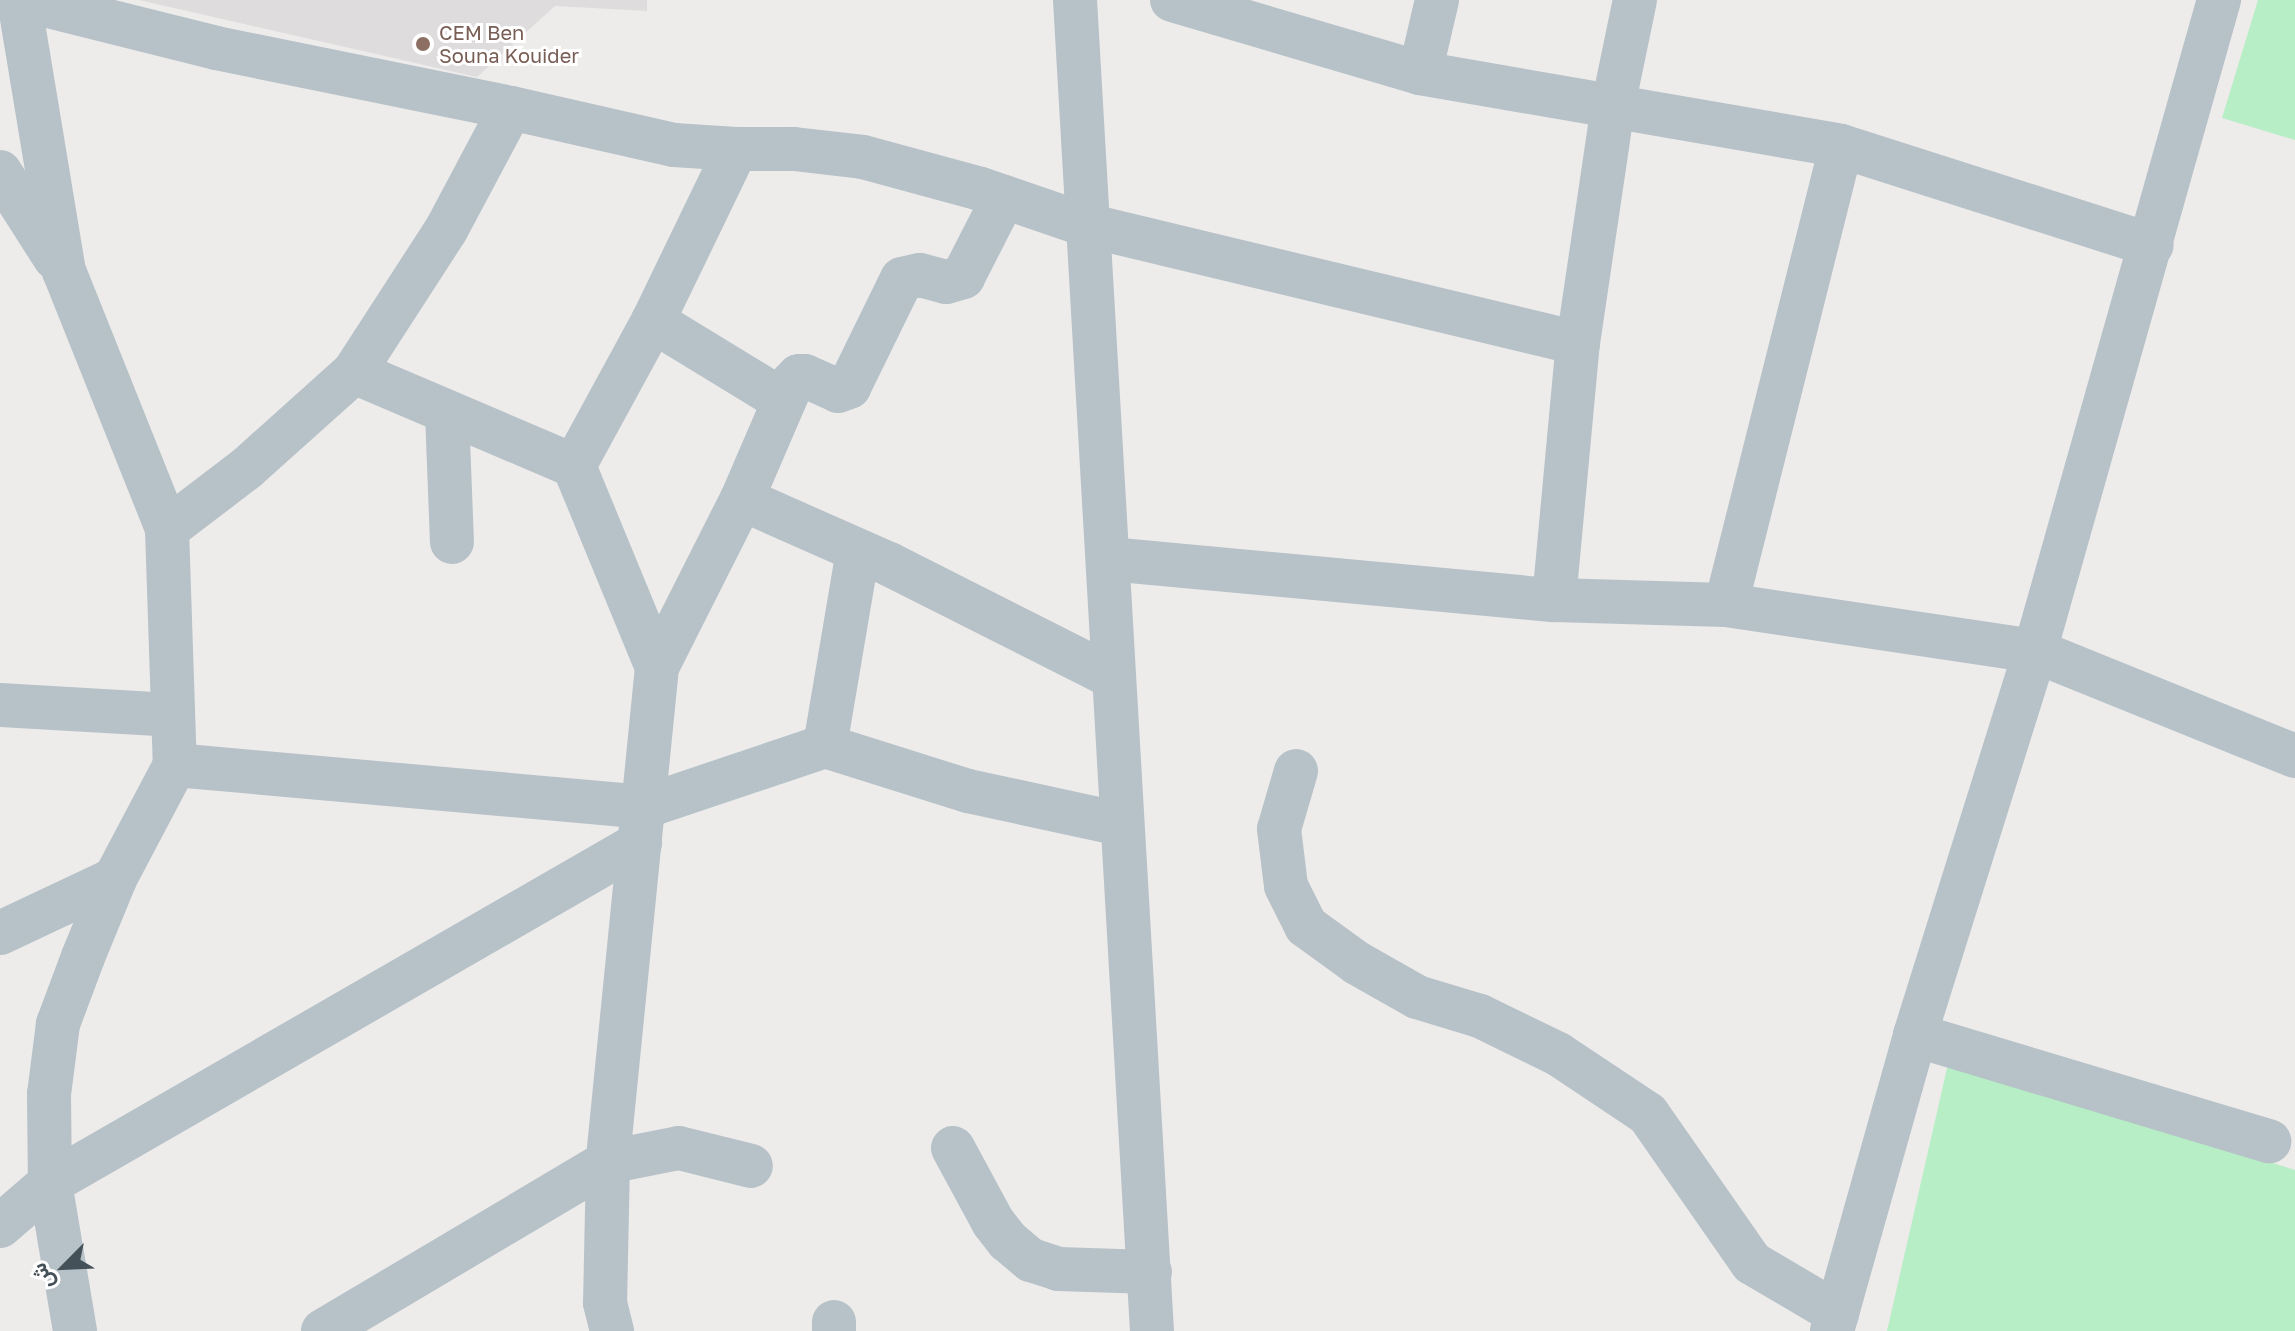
<!DOCTYPE html>
<html>
<head>
<meta charset="utf-8">
<style>
	body { margin:0 }
	#map { position:relative; width:2295px; height:1331px; overflow:hidden; background:#eeebeb; font-family:"Golos Text",Vazirmatn,sans-serif }
	div>[style] { position:absolute }
	.education>* { inset:0; background:#dfdcdd }
	.green>* { inset:0; background:#b7eec5 }
	.minor>* { height:44px; margin:-22px; padding:0 22px; transform-origin:22px; border-radius:22px; background:#b6c2c8 }
	.dots>* { width:22px; height:22px; translate:-50% -50%; box-sizing:border-box; border:4px solid #fff; border-radius:50% }
	span { translate:-50% -50%; white-space:nowrap; text-align:center; line-height:1.15; -webkit-text-stroke:6px #fff; paint-order:stroke }
	.education-label { font-size:20px; color:#785e54 }
	.left { translate:0 -50%; text-align:left }
	.north { position:absolute; left:24px; top:1227px; width:80px; height:80px; -webkit-text-stroke:6px #fff; paint-order:stroke; rotate:246deg; font-size:22px; font-weight:700; line-height:32px; text-align:center; color:#445158 }
	.north::after { content:''; display:block; margin:auto; width:28px; height:36px; background:#445158; clip-path:polygon(50% 0,100% 100%,50% 72%,0 100%) }
</style>
</head>
<body>
<div id="map">
	<div class="education">
		<i style="clip-path:polygon(139px 0,647px 0,647px 11px,555px 6px,477px 77px)"></i>
	</div>
	<div class="green">
		<i style="clip-path:polygon(2258px 0,2295px 0,2295px 140px,2222px 118px)"></i>
		<i style="clip-path:polygon(1948px 1064px,2295px 1170px,2295px 1331px,1887px 1331px)"></i>
	</div>
	<div class="minor">
		<i style="left:19px;top:0;width:275px;rotate:80.6deg"></i>
		<i style="left:64px;top:271px;width:278px;rotate:68.2deg"></i>
		<i style="left:167px;top:529px;width:236px;rotate:88.1deg"></i>
		<i style="left:175px;top:765px;width:129px;rotate:117.8deg"></i>
		<i style="left:115px;top:879px;width:84px;rotate:112.3deg"></i>
		<i style="left:83px;top:957px;width:72px;rotate:110.5deg"></i>
		<i style="left:58px;top:1024px;width:71px;rotate:97.3deg"></i>
		<i style="left:49px;top:1094px;width:89px;rotate:89.4deg"></i>
		<i style="left:50px;top:1183px;width:150px;rotate:80.4deg"></i>
		<i style="left:24px;top:0;width:198px;rotate:14deg"></i>
		<i style="left:216px;top:48px;width:301px;rotate:11.5deg"></i>
		<i style="left:1075px;top:0;width:1333px;rotate:86.69deg"></i>
		<i style="left:1172px;top:0;width:259px;rotate:16.4deg"></i>
		<i style="left:1420px;top:73px;width:427px;rotate:9.8deg"></i>
		<i style="left:1841px;top:146px;width:326px;rotate:17.7deg"></i>
		<i style="left:1420px;top:73px;width:75px;rotate:-76.9deg"></i>
		<i style="left:0;top:172px;width:102px;rotate:57.4deg"></i>
		<i style="left:653px;top:321px;width:153px;rotate:31.4deg"></i>
		<i style="left:354px;top:372px;width:239px;rotate:23.1deg"></i>
		<i style="left:574px;top:466px;width:217px;rotate:67.6deg"></i>
		<i style="left:657px;top:667px;width:497px;rotate:95.7deg"></i>
		<i style="left:608px;top:1162px;width:141px;rotate:91.2deg"></i>
		<i style="left:605px;top:1303px;width:29px;rotate:76deg"></i>
		<i style="left:447px;top:413px;width:129px;rotate:87.8deg"></i>
		<i style="left:574px;top:466px;width:165px;rotate:-61.4deg"></i>
		<i style="left:653px;top:321px;width:191px;rotate:-64.2deg"></i>
		<i style="left:736px;top:149px;width:58px"></i>
		<i style="left:794px;top:149px;width:69px;rotate:6.6deg"></i>
		<i style="left:863px;top:157px;width:122px;rotate:15.2deg"></i>
		<i style="left:981px;top:189px;width:111px;rotate:18.9deg"></i>
		<i style="left:1086px;top:225px;width:506px;rotate:13.49deg"></i>
		<i style="left:742px;top:499px;width:161px;rotate:23.9deg"></i>
		<i style="left:889px;top:564px;width:251px;rotate:26.8deg"></i>
		<i style="left:167px;top:529px;width:101px;rotate:-37.3deg"></i>
		<i style="left:247px;top:468px;width:144px;rotate:-41.9deg"></i>
		<i style="left:354px;top:372px;width:169px;rotate:-57.1deg"></i>
		<i style="left:446px;top:230px;width:138px;rotate:-62deg"></i>
		<i style="left:511px;top:108px;width:167px;rotate:12.8deg"></i>
		<i style="left:674px;top:145px;width:62px;rotate:3.7deg"></i>
		<i style="left:1109px;top:559px;width:447px;rotate:5.3deg"></i>
		<i style="left:1554px;top:600px;width:172px;rotate:1.7deg"></i>
		<i style="left:1726px;top:605px;width:312px;rotate:8.5deg"></i>
		<i style="left:2035px;top:651px;width:280px;rotate:22deg"></i>
		<i style="left:1554px;top:600px;width:258px;rotate:-84.7deg"></i>
		<i style="left:1578px;top:343px;width:240px;rotate:-81.6deg"></i>
		<i style="left:1613px;top:106px;width:108px;rotate:-78.3deg"></i>
		<i style="left:1726px;top:605px;width:473px;rotate:-75.9deg"></i>
		<i style="left:657px;top:667px;width:188px;rotate:-63.2deg"></i>
		<i style="left:742px;top:499px;width:126px;rotate:-66.7deg"></i>
		<i style="left:792px;top:383px;width:10px;rotate:-45deg"></i>
		<i style="left:799px;top:376px;width:6px"></i>
		<i style="left:805px;top:376px;width:36px;rotate:24deg"></i>
		<i style="left:838px;top:391px;width:12px;rotate:-20deg"></i>
		<i style="left:849px;top:387px;width:120px;rotate:-63.9deg"></i>
		<i style="left:902px;top:279px;width:18px;rotate:-13deg"></i>
		<i style="left:920px;top:275px;width:27px;rotate:15deg"></i>
		<i style="left:946px;top:282px;width:18px;rotate:-16deg"></i>
		<i style="left:963px;top:277px;width:90px;rotate:-62.9deg"></i>
		<i style="left:0;top:705px;width:171px;rotate:3.3deg"></i>
		<i style="left:825px;top:746px;width:150px;rotate:17.5deg"></i>
		<i style="left:968px;top:791px;width:156px;rotate:12.2deg"></i>
		<i style="left:175px;top:765px;width:471px;rotate:5.1deg"></i>
		<i style="left:644px;top:807px;width:191px;rotate:-18.6deg"></i>
		<i style="left:825px;top:746px;width:198px;rotate:-80.4deg"></i>
		<i style="left:1296px;top:771px;width:60px;rotate:106.3deg"></i>
		<i style="left:1279px;top:829px;width:57px;rotate:83deg"></i>
		<i style="left:1286px;top:886px;width:45px;rotate:63.4deg"></i>
		<i style="left:1306px;top:926px;width:63px;rotate:36deg"></i>
		<i style="left:1357px;top:963px;width:69px;rotate:29.5deg"></i>
		<i style="left:1417px;top:997px;width:66px;rotate:16.8deg"></i>
		<i style="left:1480px;top:1016px;width:87px;rotate:26deg"></i>
		<i style="left:1558px;top:1054px;width:108px;rotate:33.7deg"></i>
		<i style="left:1648px;top:1114px;width:182px;rotate:55.1deg"></i>
		<i style="left:1752px;top:1263px;width:99px;rotate:30.5deg"></i>
		<i style="left:0;top:933px;width:127px;rotate:-25.2deg"></i>
		<i style="left:1915px;top:1035px;width:370px;rotate:16.7deg"></i>
		<i style="left:953px;top:1148px;width:84px;rotate:61.6deg"></i>
		<i style="left:993px;top:1222px;width:24px;rotate:52deg"></i>
		<i style="left:1008px;top:1241px;width:30px;rotate:40deg"></i>
		<i style="left:1031px;top:1260px;width:28px;rotate:18deg"></i>
		<i style="left:1058px;top:1269px;width:92px;rotate:1.9deg"></i>
		<i style="left:0;top:1226px;width:66px;rotate:-40.7deg"></i>
		<i style="left:50px;top:1183px;width:681px;rotate:-29.95deg"></i>
		<i style="left:834px;top:1322px;width:9px;rotate:90deg"></i>
		<i style="left:323px;top:1331px;width:331px;rotate:-30.7deg"></i>
		<i style="left:608px;top:1162px;width:72px;rotate:-11.2deg"></i>
		<i style="left:679px;top:1148px;width:74px;rotate:14deg"></i>
		<i style="left:1832px;top:1331px;width:307px;rotate:-74.3deg"></i>
		<i style="left:1915px;top:1035px;width:402px;rotate:-72.6deg"></i>
		<i style="left:2035px;top:651px;width:677px;rotate:-74.22deg"></i>
	</div>
	<div class="dots">
		<i style="left:423px;top:44px;background:#8d6e63"></i>
	</div>
	<div class="education-label">
		<span class="left" style="left:439px;top:44px">CEM Ben<br>Souna Kouider</span>
	</div>
	<div class="north">ش</div>
</div>
</body>
</html>
